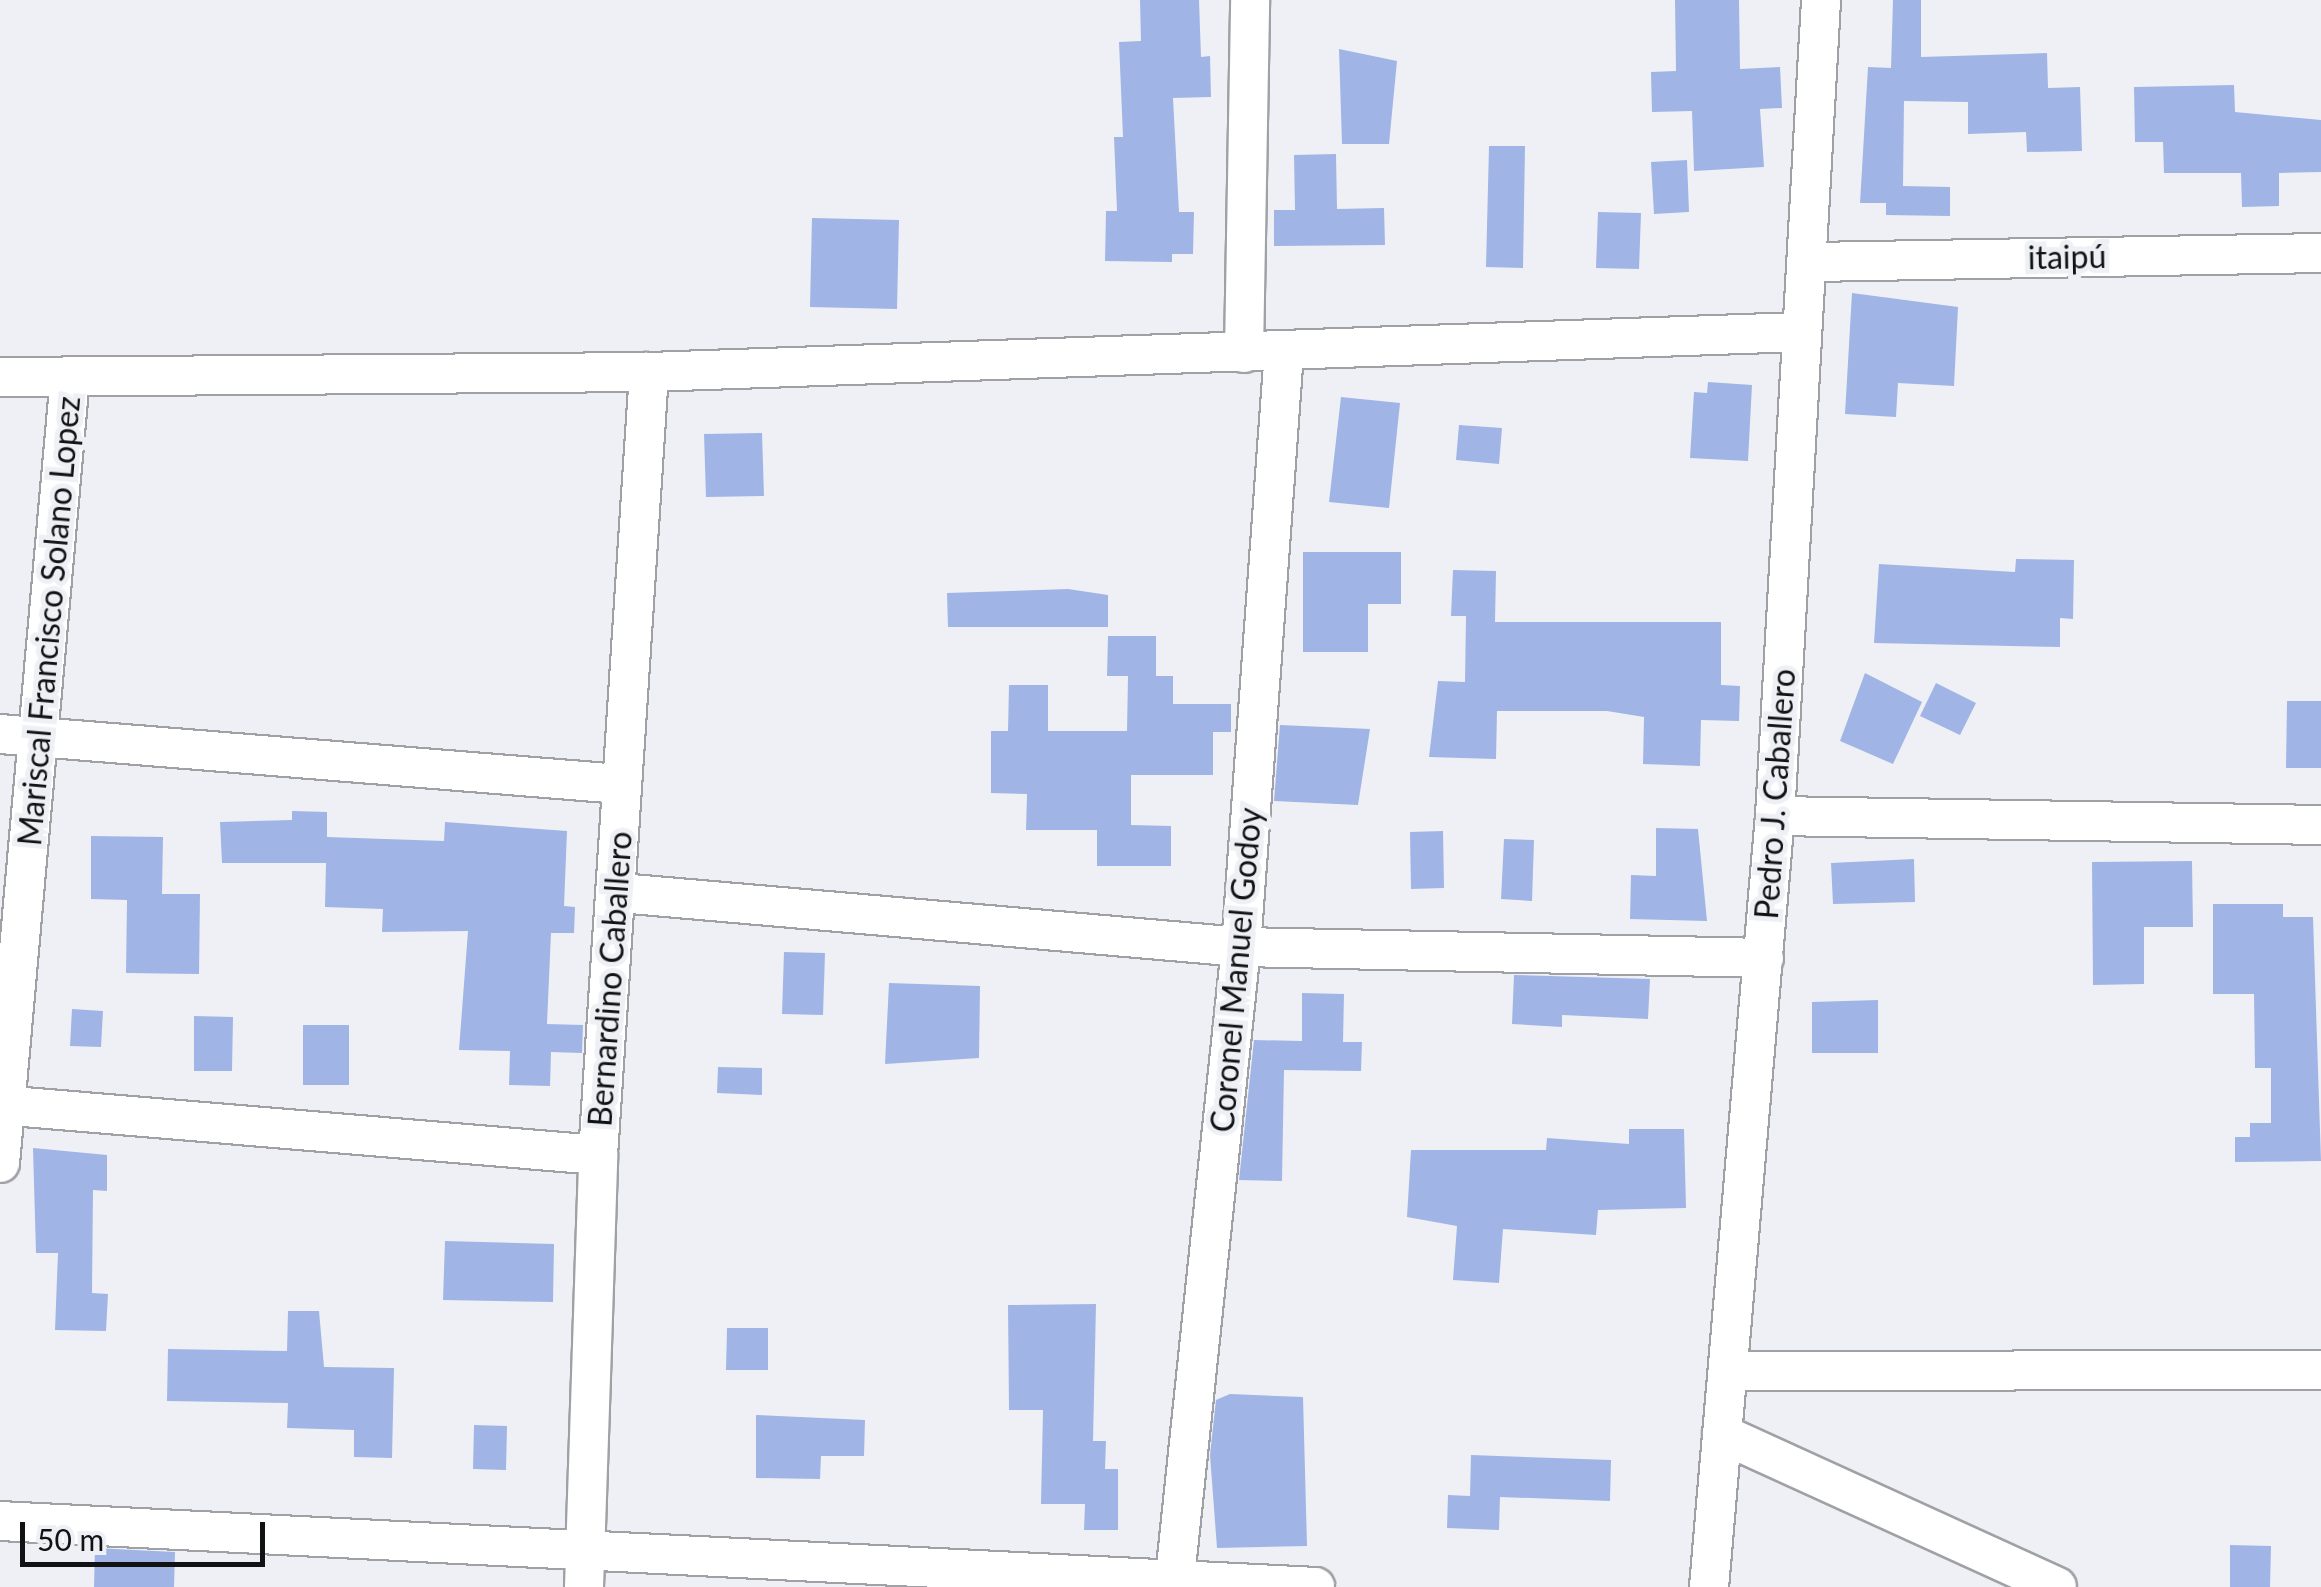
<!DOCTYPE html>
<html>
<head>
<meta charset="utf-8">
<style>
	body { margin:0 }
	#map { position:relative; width:2321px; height:1587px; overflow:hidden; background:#eef0f5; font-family:Lato,sans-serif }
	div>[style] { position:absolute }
	.building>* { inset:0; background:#a0b5e6 }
	.roads { filter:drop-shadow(2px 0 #9fa1a5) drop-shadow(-2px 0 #9fa1a5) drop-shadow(0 2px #9fa1a5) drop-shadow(0 -2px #9fa1a5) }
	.street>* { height:38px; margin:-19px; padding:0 19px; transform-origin:19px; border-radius:19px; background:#fff }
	span { translate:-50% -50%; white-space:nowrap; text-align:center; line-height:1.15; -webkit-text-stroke:10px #eef0f5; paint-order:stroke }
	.street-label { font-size:32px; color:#111213 }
	.scale { position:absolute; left:20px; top:1522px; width:245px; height:45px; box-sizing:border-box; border:5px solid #111213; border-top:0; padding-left:12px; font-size:30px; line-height:35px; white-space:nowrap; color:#111213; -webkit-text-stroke:8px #eef0f5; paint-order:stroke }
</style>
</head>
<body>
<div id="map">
	<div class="building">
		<i style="clip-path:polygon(1140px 0,1199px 0,1201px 57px,1210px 56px,1211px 97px,1173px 98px,1179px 212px,1194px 212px,1193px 254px,1172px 254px,1172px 262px,1105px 261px,1106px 211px,1117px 211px,1114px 137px,1123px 137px,1119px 42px,1141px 41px)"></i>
		<i style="clip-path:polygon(1675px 0,1739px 0,1740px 69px,1780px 67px,1782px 108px,1760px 109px,1764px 167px,1694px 171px,1692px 111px,1652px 112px,1651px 72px,1676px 71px)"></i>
		<i style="clip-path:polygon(1893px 0,1921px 0,1921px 57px,2047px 53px,2048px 88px,2080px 87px,2082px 151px,2027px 152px,2026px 132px,1968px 134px,1968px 102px,1904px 101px,1903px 186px,1950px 187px,1950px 216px,1886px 215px,1886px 203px,1860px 203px,1868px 67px,1891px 68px)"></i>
		<i style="clip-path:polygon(1339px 49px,1397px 61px,1389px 144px,1342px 144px)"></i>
		<i style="clip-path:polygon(2234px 85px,2235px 112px,2321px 120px,2321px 172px,2279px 173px,2279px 206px,2242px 207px,2241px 173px,2164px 173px,2163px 142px,2135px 142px,2134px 87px)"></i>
		<i style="clip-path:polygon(1489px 146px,1525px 146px,1523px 268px,1486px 267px)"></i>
		<i style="clip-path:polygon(1336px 154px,1337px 209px,1384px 208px,1385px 245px,1274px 246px,1274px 210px,1295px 210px,1294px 155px)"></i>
		<i style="clip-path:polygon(1687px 160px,1689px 212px,1654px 214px,1651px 162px)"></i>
		<i style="clip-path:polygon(1598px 212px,1641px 213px,1639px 269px,1596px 268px)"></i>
		<i style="clip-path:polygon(812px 218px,899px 220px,897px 309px,810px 307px)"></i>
		<i style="clip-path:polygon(1852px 293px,1958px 307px,1954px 386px,1898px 383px,1896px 417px,1845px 414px)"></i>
		<i style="clip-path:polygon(1708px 382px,1752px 385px,1748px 461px,1690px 458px,1694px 392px,1707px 393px)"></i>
		<i style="clip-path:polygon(1341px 397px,1400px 403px,1389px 508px,1329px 502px)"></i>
		<i style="clip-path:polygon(1459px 425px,1502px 428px,1499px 464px,1456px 460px)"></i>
		<i style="clip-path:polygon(762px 433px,764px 496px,706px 497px,704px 434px)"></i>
		<i style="clip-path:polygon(1303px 552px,1401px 552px,1401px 604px,1368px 604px,1368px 652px,1303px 652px)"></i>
		<i style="clip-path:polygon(2016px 559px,2074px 560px,2073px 619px,2060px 618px,2060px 647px,1874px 643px,1879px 564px,2015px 572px)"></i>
		<i style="clip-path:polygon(1453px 570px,1496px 571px,1495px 622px,1721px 622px,1721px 685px,1740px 686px,1739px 721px,1701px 720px,1700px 766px,1643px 764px,1644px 717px,1607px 711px,1497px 711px,1496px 759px,1429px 757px,1438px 681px,1465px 682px,1466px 616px,1451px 616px)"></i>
		<i style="clip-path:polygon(1068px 589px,1108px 595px,1108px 627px,948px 627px,947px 593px)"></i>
		<i style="clip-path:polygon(1108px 636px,1156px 636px,1156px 676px,1173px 676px,1173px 704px,1231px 704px,1231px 732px,1213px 732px,1213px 775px,1131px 775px,1131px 825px,1171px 826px,1171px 866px,1097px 866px,1097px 830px,1026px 830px,1027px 794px,991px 793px,991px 731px,1008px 731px,1009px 685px,1048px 685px,1048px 731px,1127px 731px,1128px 676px,1107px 676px)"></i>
		<i style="clip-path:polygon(1865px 673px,1922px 702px,1893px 764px,1840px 741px)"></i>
		<i style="clip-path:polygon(1936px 683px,1976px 703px,1960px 735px,1920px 716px)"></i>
		<i style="clip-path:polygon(2287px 701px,2321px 701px,2321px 768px,2286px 768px)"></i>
		<i style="clip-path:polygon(1280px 725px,1370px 729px,1358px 805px,1274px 801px)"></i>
		<i style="clip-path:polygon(292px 811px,327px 812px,327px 837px,444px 841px,445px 822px,567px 831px,564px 906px,575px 907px,574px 933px,551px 933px,547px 1024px,583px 1025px,582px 1053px,551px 1052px,550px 1086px,509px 1085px,510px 1051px,459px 1050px,468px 931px,382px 932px,383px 909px,325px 907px,326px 863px,222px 863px,220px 822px,292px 820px)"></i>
		<i style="clip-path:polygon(1656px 828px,1698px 829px,1707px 921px,1630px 919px,1631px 875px,1656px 876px)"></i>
		<i style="clip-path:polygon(1443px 831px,1444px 888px,1411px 889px,1410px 832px)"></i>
		<i style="clip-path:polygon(91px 836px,163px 837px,162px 894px,200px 894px,199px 974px,126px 973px,127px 900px,91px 899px)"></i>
		<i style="clip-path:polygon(1504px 839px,1534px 840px,1532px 901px,1501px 899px)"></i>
		<i style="clip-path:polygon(1914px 859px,1915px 902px,1833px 904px,1831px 863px)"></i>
		<i style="clip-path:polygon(2192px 861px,2193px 927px,2144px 927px,2144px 984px,2093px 985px,2092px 862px)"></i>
		<i style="clip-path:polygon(2213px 904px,2283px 904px,2283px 917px,2313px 917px,2321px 1161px,2235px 1162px,2235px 1137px,2250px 1137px,2250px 1123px,2271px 1123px,2271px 1068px,2255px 1068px,2254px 994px,2213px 994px)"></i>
		<i style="clip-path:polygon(784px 952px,825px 953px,823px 1015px,782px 1014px)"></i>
		<i style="clip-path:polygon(1514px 975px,1650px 979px,1648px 1019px,1562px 1015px,1562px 1027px,1512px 1024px)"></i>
		<i style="clip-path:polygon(889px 983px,980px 986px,979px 1058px,885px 1064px)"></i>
		<i style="clip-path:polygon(1302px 993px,1344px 994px,1343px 1042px,1362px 1042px,1361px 1071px,1284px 1070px,1282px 1181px,1239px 1180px,1254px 1040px,1302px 1041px)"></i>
		<i style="clip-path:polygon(1878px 1000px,1878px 1053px,1812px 1053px,1812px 1002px)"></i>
		<i style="clip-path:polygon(72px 1009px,103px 1011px,101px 1047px,70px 1046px)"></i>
		<i style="clip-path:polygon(194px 1016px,233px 1017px,232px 1071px,194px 1071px)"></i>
		<i style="clip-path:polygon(303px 1025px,349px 1025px,349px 1085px,303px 1085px)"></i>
		<i style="clip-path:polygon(718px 1067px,762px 1068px,762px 1095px,717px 1093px)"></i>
		<i style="clip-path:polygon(1629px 1129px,1684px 1129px,1686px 1208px,1598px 1210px,1596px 1235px,1503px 1229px,1499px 1283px,1453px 1280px,1457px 1226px,1407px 1217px,1411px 1150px,1546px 1150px,1547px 1138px,1629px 1144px)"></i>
		<i style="clip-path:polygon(33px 1148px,107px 1155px,107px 1191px,93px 1190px,92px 1293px,108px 1294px,106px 1331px,55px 1330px,58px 1253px,36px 1253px)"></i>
		<i style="clip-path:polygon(445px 1241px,554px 1244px,553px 1302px,443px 1300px)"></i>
		<i style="clip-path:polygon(1096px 1304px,1093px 1441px,1106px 1441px,1105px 1469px,1118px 1469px,1118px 1530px,1084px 1530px,1085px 1504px,1041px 1504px,1043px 1410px,1009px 1410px,1008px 1305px)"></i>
		<i style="clip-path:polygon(288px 1311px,319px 1311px,324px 1367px,394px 1368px,392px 1458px,354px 1457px,354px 1430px,287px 1428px,288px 1403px,167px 1401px,168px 1349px,287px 1351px)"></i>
		<i style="clip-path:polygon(727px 1328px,768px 1328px,768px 1370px,726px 1370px)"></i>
		<i style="clip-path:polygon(1230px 1394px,1303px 1397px,1307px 1546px,1217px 1548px,1210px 1455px,1216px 1400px)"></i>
		<i style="clip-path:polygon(756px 1415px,865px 1420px,864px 1456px,821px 1456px,820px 1479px,756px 1478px)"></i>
		<i style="clip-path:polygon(474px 1425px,507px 1426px,506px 1470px,473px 1469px)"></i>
		<i style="clip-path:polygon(1471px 1455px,1611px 1460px,1610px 1501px,1500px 1497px,1499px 1530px,1447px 1528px,1448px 1495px,1470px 1496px)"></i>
		<i style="clip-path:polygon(2230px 1545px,2271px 1546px,2270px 1587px,2230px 1587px)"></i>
		<i style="clip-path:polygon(95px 1548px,175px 1552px,174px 1587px,94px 1587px)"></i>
	</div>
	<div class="roads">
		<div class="street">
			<i style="left:1812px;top:262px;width:509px;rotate:-1.01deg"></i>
			<i style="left:1244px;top:353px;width:353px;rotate:-89deg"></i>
			<i style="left:0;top:377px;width:649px;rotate:-0.44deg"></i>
			<i style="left:649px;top:372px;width:1154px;rotate:-1.99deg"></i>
			<i style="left:0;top:734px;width:622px;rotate:4.61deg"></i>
			<i style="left:1775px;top:816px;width:546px;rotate:0.94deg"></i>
			<i style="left:620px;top:893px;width:623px;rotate:4.97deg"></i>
			<i style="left:1241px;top:947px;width:523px;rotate:1.2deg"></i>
			<i style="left:0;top:1105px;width:600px;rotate:4.78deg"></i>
			<i style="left:0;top:1163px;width:789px;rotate:-84.91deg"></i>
			<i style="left:1728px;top:1371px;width:593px;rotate:-0.1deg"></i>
			<i style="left:1722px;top:1434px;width:368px;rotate:24.5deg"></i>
			<i style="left:0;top:1521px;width:1317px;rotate:2.87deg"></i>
			<i style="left:584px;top:1587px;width:432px;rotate:-88.1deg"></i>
			<i style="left:598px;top:1155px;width:785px;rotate:-86.27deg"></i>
			<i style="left:1174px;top:1587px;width:643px;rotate:-84.02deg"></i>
			<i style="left:1241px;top:947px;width:597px;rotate:-85.87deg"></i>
			<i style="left:1709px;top:1587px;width:774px;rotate:-85.11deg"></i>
			<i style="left:1775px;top:816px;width:817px;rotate:-86.77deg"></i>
		</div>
	</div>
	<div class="street-label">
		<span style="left:2067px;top:257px;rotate:-1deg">itaipú</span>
		<span style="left:49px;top:621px;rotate:-85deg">Mariscal Francisco Solano Lopez</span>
		<span style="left:1775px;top:794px;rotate:-86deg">Pedro J. Caballero</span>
		<span style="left:1236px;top:970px;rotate:-85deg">Coronel Manuel Godoy</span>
		<span style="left:610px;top:979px;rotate:-86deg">Bernardino Caballero</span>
	</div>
	<div class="scale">50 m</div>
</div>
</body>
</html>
